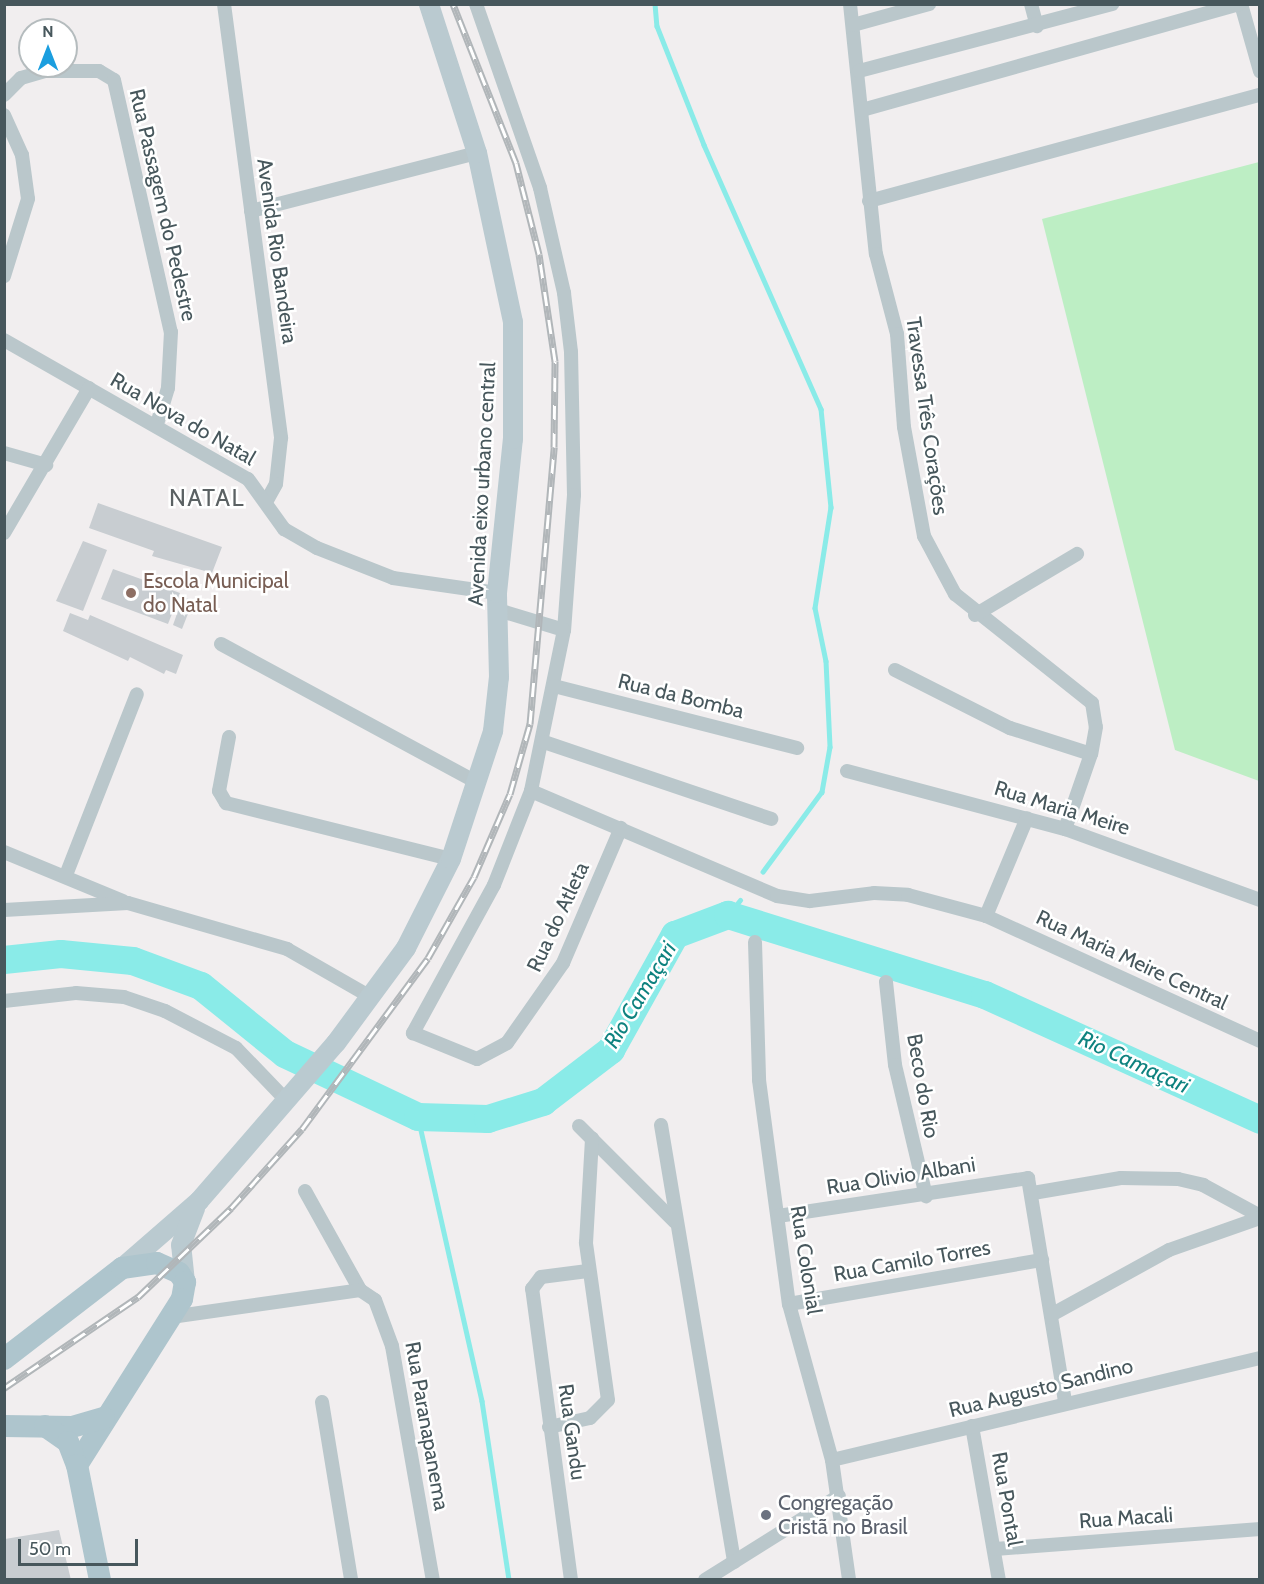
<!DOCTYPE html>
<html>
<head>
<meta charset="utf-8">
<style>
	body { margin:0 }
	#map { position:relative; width:1264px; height:1584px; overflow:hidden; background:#f1eeef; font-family:Cabin,sans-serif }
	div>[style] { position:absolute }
	.green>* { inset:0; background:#bdeec4 }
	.stream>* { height:4.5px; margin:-2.25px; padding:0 2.25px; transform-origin:2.25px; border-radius:2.25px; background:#8aebe8 }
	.river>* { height:28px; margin:-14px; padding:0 14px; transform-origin:14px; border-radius:14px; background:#8aebe8 }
	.building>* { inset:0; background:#c8cdd1 }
	.street>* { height:14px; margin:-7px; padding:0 7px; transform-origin:7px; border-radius:7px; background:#bac7cb }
	.secondary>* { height:20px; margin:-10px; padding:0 10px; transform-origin:10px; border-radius:10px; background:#bacad0 }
	.primary>* { height:22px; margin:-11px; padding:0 11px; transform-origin:11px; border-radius:11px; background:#aec5cd }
	.rail>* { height:7px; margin-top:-3.5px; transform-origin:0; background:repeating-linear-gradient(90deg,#fff 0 14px,#b1b6b9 0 28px); box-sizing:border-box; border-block:2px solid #b1b6b9 }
	.dots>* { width:16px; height:16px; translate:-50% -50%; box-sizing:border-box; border:3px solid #fff; border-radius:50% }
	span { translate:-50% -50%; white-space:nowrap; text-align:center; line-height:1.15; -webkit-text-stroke:5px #fff; paint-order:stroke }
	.street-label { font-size:21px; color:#47575c }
	.education-label { font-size:21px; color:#785e54 }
	.left { translate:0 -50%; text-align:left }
	.worship-label { font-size:21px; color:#5b616d }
	.water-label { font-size:22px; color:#0e827f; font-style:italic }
	.quarter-label { font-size:24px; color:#5b6163; letter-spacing:1.5px }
	.frame { position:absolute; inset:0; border:6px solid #47575c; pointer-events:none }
	.north { position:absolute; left:18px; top:18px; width:60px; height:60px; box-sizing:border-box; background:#fff; border:2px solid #b5bcbe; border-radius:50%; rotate:0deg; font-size:16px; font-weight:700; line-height:24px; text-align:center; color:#47575c }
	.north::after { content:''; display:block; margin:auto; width:21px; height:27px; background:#1b9edf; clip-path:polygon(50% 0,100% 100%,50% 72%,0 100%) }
	.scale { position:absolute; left:18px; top:1539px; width:120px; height:27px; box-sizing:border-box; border:3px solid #47575c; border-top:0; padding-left:8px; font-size:18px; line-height:21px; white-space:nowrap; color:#47575c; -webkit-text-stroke:4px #fff; paint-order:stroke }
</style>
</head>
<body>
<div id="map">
	<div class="green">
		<i style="clip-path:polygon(1259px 162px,1260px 162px,1259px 781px,1175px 750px,1042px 219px)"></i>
	</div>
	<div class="stream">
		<i style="left:655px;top:4px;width:22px;rotate:85deg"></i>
		<i style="left:657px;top:26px;width:128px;rotate:68.4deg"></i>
		<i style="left:704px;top:145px;width:289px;rotate:66.1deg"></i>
		<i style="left:821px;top:409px;width:99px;rotate:84.2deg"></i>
		<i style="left:831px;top:507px;width:102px;rotate:99deg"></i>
		<i style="left:815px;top:608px;width:54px;rotate:78.3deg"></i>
		<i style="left:826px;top:661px;width:86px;rotate:87.3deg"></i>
		<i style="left:830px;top:747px;width:46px;rotate:100.1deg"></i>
		<i style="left:822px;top:792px;width:99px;rotate:126.4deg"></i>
		<i style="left:728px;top:915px;width:19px;rotate:-51deg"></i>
		<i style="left:418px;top:1117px;width:291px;rotate:77.3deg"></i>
		<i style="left:482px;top:1401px;width:181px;rotate:81.4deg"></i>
	</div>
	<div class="river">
		<i style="left:4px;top:960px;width:57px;rotate:-6deg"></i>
		<i style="left:61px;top:954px;width:72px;rotate:5.6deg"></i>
		<i style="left:133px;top:961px;width:72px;rotate:20.2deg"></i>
		<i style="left:201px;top:986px;width:108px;rotate:39deg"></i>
		<i style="left:285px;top:1054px;width:147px;rotate:25.3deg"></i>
		<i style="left:418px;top:1117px;width:70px;rotate:1.6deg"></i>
		<i style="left:488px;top:1119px;width:58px;rotate:-17.2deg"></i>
		<i style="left:543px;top:1102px;width:86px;rotate:-37.4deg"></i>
		<i style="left:611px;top:1050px;width:132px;rotate:-60.9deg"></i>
		<i style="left:675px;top:935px;width:57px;rotate:-20.7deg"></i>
		<i style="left:728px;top:915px;width:269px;rotate:17.3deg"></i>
		<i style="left:985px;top:995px;width:302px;rotate:24.4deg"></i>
	</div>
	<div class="building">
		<i style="clip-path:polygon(98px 503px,222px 547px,212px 573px,152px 556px,154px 551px,89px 528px)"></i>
		<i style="clip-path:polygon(83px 541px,107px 550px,83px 611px,56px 601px)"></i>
		<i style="clip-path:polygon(113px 569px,180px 593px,168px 624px,101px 599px)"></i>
		<i style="clip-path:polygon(183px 597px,193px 601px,182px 629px,173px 625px)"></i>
		<i style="clip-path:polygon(70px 613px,88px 620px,90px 615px,183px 655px,176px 674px,166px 670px,164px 674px,130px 657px,128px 661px,63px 631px)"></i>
		<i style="clip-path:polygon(59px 1530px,71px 1580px,5px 1580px,5px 1539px)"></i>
	</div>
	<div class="street">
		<i style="left:224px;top:4px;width:438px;rotate:82.5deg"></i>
		<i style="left:281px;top:438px;width:46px;rotate:96.2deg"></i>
		<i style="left:276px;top:484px;width:18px;rotate:119deg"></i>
		<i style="left:476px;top:4px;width:195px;rotate:70.8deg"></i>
		<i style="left:540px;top:188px;width:108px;rotate:77.1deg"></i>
		<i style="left:564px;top:293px;width:59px;rotate:83.2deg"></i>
		<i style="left:571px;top:352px;width:143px;rotate:88.8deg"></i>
		<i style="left:574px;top:495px;width:135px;rotate:94.2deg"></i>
		<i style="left:564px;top:630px;width:164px;rotate:101.6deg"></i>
		<i style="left:531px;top:791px;width:101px;rotate:111.5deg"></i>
		<i style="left:494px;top:885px;width:169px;rotate:118.7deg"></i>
		<i style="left:413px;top:1033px;width:69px;rotate:22.1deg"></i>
		<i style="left:477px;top:1059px;width:34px;rotate:-28deg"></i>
		<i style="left:507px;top:1043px;width:98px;rotate:-55deg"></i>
		<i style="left:563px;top:963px;width:147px;rotate:-66.8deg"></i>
		<i style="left:850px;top:4px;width:251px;rotate:84.1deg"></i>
		<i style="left:876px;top:254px;width:83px;rotate:75.3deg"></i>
		<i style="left:897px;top:334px;width:93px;rotate:85.7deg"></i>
		<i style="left:904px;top:427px;width:111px;rotate:79.6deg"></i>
		<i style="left:924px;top:536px;width:66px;rotate:61.9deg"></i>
		<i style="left:955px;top:594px;width:175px;rotate:38.5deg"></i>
		<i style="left:1092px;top:703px;width:24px;rotate:81deg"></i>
		<i style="left:1096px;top:727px;width:27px;rotate:100deg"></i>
		<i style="left:1091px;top:754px;width:79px;rotate:109.1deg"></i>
		<i style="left:1031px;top:4px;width:23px;rotate:75deg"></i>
		<i style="left:1241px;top:4px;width:70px;rotate:74.2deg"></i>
		<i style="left:853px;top:25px;width:79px;rotate:-15.4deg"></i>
		<i style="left:859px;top:71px;width:262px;rotate:-14.8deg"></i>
		<i style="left:4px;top:95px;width:24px;rotate:-45deg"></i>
		<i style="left:21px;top:78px;width:25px;rotate:-16deg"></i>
		<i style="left:45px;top:71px;width:54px"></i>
		<i style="left:99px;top:71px;width:17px;rotate:31deg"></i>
		<i style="left:114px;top:80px;width:258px;rotate:77.3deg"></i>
		<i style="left:171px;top:332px;width:56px;rotate:93.1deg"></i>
		<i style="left:168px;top:388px;width:38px;rotate:107deg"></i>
		<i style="left:862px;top:110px;width:392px;rotate:-15.7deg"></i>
		<i style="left:4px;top:115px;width:44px;rotate:65.8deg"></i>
		<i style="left:22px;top:155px;width:44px;rotate:82.2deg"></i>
		<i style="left:28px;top:199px;width:81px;rotate:107.3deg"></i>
		<i style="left:869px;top:201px;width:405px;rotate:-15.2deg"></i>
		<i style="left:251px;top:211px;width:233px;rotate:-14.4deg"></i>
		<i style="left:4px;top:340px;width:281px;rotate:29.7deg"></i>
		<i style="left:248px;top:479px;width:62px;rotate:54.2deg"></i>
		<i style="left:284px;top:529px;width:38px;rotate:30deg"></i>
		<i style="left:317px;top:548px;width:82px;rotate:21.5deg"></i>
		<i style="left:393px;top:578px;width:105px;rotate:8.2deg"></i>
		<i style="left:4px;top:453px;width:44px;rotate:15.9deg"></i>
		<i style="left:4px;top:533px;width:168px;rotate:-59.6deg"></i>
		<i style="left:498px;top:610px;width:69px;rotate:16.9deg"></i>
		<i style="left:975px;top:615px;width:119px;rotate:-30.9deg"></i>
		<i style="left:221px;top:644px;width:292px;rotate:28.4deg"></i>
		<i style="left:895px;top:670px;width:129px;rotate:26.8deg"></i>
		<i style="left:1010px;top:728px;width:85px;rotate:17.8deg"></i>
		<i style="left:554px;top:686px;width:251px;rotate:14.3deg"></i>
		<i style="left:229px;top:737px;width:55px;rotate:100.5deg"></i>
		<i style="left:219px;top:791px;width:14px;rotate:60deg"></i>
		<i style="left:226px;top:803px;width:232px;rotate:14deg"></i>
		<i style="left:544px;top:742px;width:240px;rotate:18.7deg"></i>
		<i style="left:847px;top:771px;width:226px;rotate:14.9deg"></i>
		<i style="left:1065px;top:829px;width:208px;rotate:20deg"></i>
		<i style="left:531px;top:791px;width:267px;rotate:23.1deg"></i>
		<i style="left:777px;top:896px;width:33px;rotate:9deg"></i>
		<i style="left:810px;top:901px;width:64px;rotate:-7.1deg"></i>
		<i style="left:874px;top:893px;width:34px;rotate:3deg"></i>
		<i style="left:908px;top:895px;width:81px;rotate:15.1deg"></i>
		<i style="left:986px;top:916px;width:301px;rotate:24.5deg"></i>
		<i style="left:4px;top:852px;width:129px;rotate:22.4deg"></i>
		<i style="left:66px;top:875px;width:194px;rotate:-68.6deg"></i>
		<i style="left:4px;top:910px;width:124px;rotate:-3.2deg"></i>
		<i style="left:128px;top:903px;width:166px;rotate:16.1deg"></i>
		<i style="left:287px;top:949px;width:95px;rotate:29.8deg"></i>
		<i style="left:986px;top:916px;width:106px;rotate:-67.3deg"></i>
		<i style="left:755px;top:942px;width:138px;rotate:88.3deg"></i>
		<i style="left:759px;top:1080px;width:226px;rotate:82.4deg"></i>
		<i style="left:789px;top:1304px;width:162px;rotate:74.6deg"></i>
		<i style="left:832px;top:1460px;width:121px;rotate:81.9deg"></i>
		<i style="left:886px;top:982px;width:83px;rotate:83.8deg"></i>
		<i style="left:895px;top:1065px;width:135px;rotate:76.7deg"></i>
		<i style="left:4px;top:1001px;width:72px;rotate:-6.3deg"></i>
		<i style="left:76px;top:993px;width:48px;rotate:4.8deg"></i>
		<i style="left:124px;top:997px;width:43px;rotate:18.9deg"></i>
		<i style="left:165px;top:1011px;width:80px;rotate:27.5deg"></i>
		<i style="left:236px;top:1048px;width:74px;rotate:46.1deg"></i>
		<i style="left:661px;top:1125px;width:443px;rotate:80.5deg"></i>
		<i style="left:579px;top:1126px;width:136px;rotate:45deg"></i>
		<i style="left:305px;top:1191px;width:113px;rotate:60.9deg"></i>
		<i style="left:1033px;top:1193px;width:89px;rotate:-9.7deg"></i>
		<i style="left:1121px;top:1178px;width:57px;rotate:1deg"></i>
		<i style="left:1178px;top:1179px;width:26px;rotate:13deg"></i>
		<i style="left:1203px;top:1185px;width:65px;rotate:28.5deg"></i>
		<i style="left:778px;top:1216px;width:253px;rotate:-8.6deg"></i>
		<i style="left:1028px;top:1178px;width:227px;rotate:80.6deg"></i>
		<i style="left:360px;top:1290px;width:18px;rotate:34deg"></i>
		<i style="left:375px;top:1300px;width:49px;rotate:69.7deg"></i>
		<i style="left:392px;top:1346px;width:238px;rotate:80.1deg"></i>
		<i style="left:789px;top:1304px;width:257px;rotate:-9.9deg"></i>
		<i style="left:1051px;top:1315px;width:135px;rotate:-28.8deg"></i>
		<i style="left:1169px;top:1250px;width:96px;rotate:-19.4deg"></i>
		<i style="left:171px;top:1317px;width:191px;rotate:-8.1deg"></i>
		<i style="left:322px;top:1402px;width:180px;rotate:80.7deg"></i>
		<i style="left:972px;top:1426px;width:156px;rotate:80.1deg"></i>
		<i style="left:549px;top:1427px;width:42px;rotate:-12.4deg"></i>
		<i style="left:590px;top:1418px;width:25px;rotate:-45deg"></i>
		<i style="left:608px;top:1400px;width:159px;rotate:-98deg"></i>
		<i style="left:586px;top:1243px;width:105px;rotate:-86.7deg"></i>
		<i style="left:832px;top:1460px;width:440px;rotate:-13.4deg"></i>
		<i style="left:995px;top:1549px;width:266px;rotate:-4.3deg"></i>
		<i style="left:571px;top:1580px;width:294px;rotate:-97.6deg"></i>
		<i style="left:532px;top:1289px;width:15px;rotate:-53deg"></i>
		<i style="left:541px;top:1277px;width:47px;rotate:-7.3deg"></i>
		<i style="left:705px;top:1580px;width:158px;rotate:-32.1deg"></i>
	</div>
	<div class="secondary">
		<i style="left:122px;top:1268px;width:102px;rotate:-41deg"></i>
		<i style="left:199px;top:1201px;width:209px;rotate:-49.1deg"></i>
		<i style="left:336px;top:1043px;width:118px;rotate:-53.6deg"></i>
		<i style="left:406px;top:948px;width:100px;rotate:-63.2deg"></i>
		<i style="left:451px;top:859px;width:135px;rotate:-71.8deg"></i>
		<i style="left:493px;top:731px;width:54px;rotate:-83.7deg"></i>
		<i style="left:499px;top:677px;width:84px;rotate:-91.4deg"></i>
		<i style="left:497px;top:593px;width:155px;rotate:-84.1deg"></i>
		<i style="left:513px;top:439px;width:117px;rotate:-90deg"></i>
		<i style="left:513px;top:322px;width:173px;rotate:-102deg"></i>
		<i style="left:477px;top:153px;width:157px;rotate:-107.9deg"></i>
		<i style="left:185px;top:1282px;width:37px;rotate:-96deg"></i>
		<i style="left:181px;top:1245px;width:40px;rotate:-69deg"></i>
	</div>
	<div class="primary">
		<i style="left:4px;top:1359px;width:149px;rotate:-37.6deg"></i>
		<i style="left:122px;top:1268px;width:35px;rotate:-8deg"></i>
		<i style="left:157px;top:1263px;width:24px;rotate:24deg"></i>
		<i style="left:179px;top:1273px;width:11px;rotate:56deg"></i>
		<i style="left:185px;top:1282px;width:17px;rotate:100deg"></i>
		<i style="left:182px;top:1299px;width:196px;rotate:122.3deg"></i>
		<i style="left:4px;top:1426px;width:68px;rotate:0.8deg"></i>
		<i style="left:72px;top:1427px;width:33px;rotate:-16deg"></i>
		<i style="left:45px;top:1426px;width:28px;rotate:35deg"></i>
		<i style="left:68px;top:1442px;width:25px;rotate:69deg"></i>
		<i style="left:77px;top:1465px;width:117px;rotate:78.7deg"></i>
	</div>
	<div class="rail">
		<i style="left:4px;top:1388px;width:162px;rotate:-34.2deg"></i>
		<i style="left:138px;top:1297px;width:129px;rotate:-43.7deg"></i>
		<i style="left:231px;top:1208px;width:106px;rotate:-48.1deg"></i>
		<i style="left:302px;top:1129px;width:212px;rotate:-53.6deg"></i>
		<i style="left:428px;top:958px;width:93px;rotate:-60.4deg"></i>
		<i style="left:474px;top:877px;width:90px;rotate:-66.6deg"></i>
		<i style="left:510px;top:794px;width:73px;rotate:-74.1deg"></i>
		<i style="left:530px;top:724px;width:278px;rotate:-85deg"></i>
		<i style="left:554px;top:447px;width:86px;rotate:-89.3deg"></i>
		<i style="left:555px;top:361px;width:108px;rotate:-98.5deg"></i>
		<i style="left:539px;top:254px;width:94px;rotate:-104.2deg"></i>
		<i style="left:516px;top:163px;width:171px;rotate:-111.6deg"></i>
	</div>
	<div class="dots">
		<i style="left:131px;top:593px;background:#8d6e63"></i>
		<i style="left:766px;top:1515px;background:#6b7280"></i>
	</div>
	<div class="street-label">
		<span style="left:163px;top:205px;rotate:77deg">Rua Passagem do Pedestre</span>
		<span style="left:277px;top:251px;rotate:82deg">Avenida Rio Bandeira</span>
		<span style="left:927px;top:416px;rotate:82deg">Travessa Três Corações</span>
		<span style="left:183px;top:419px;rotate:30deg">Rua Nova do Natal</span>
		<span style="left:482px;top:484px;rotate:-87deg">Avenida eixo urbano central</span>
		<span style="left:681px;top:696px;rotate:14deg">Rua da Bomba</span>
		<span style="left:1062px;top:808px;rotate:17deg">Rua Maria Meire</span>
		<span style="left:558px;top:917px;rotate:-65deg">Rua do Atleta</span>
		<span style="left:1132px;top:960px;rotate:25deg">Rua Maria Meire Central</span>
		<span style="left:923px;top:1086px;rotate:80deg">Beco do Rio</span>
		<span style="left:901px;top:1176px;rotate:-9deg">Rua Olivio Albani</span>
		<span style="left:806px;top:1260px;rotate:81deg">Rua Colonial</span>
		<span style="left:912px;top:1261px;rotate:-10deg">Rua Camilo Torres</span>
		<span style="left:1041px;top:1388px;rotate:-14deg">Rua Augusto Sandino</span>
		<span style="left:427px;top:1426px;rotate:80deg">Rua Paranapanema</span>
		<span style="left:572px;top:1432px;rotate:82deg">Rua Gandu</span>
		<span style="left:1007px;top:1499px;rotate:80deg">Rua Pontal</span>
		<span style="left:1126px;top:1518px;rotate:-4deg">Rua Macali</span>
	</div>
	<div class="education-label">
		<span class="left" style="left:143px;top:593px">Escola Municipal<br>do Natal</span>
	</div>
	<div class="worship-label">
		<span class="left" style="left:778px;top:1515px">Congregação<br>Cristã no Brasil</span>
	</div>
	<div class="water-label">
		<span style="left:640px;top:995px;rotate:-59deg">Rio Camaçari</span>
		<span style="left:1134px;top:1062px;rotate:25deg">Rio Camaçari</span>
	</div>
	<div class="quarter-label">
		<span style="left:207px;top:498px">NATAL</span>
	</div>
	<div class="frame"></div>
	<div class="north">N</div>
	<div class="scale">50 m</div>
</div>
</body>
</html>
